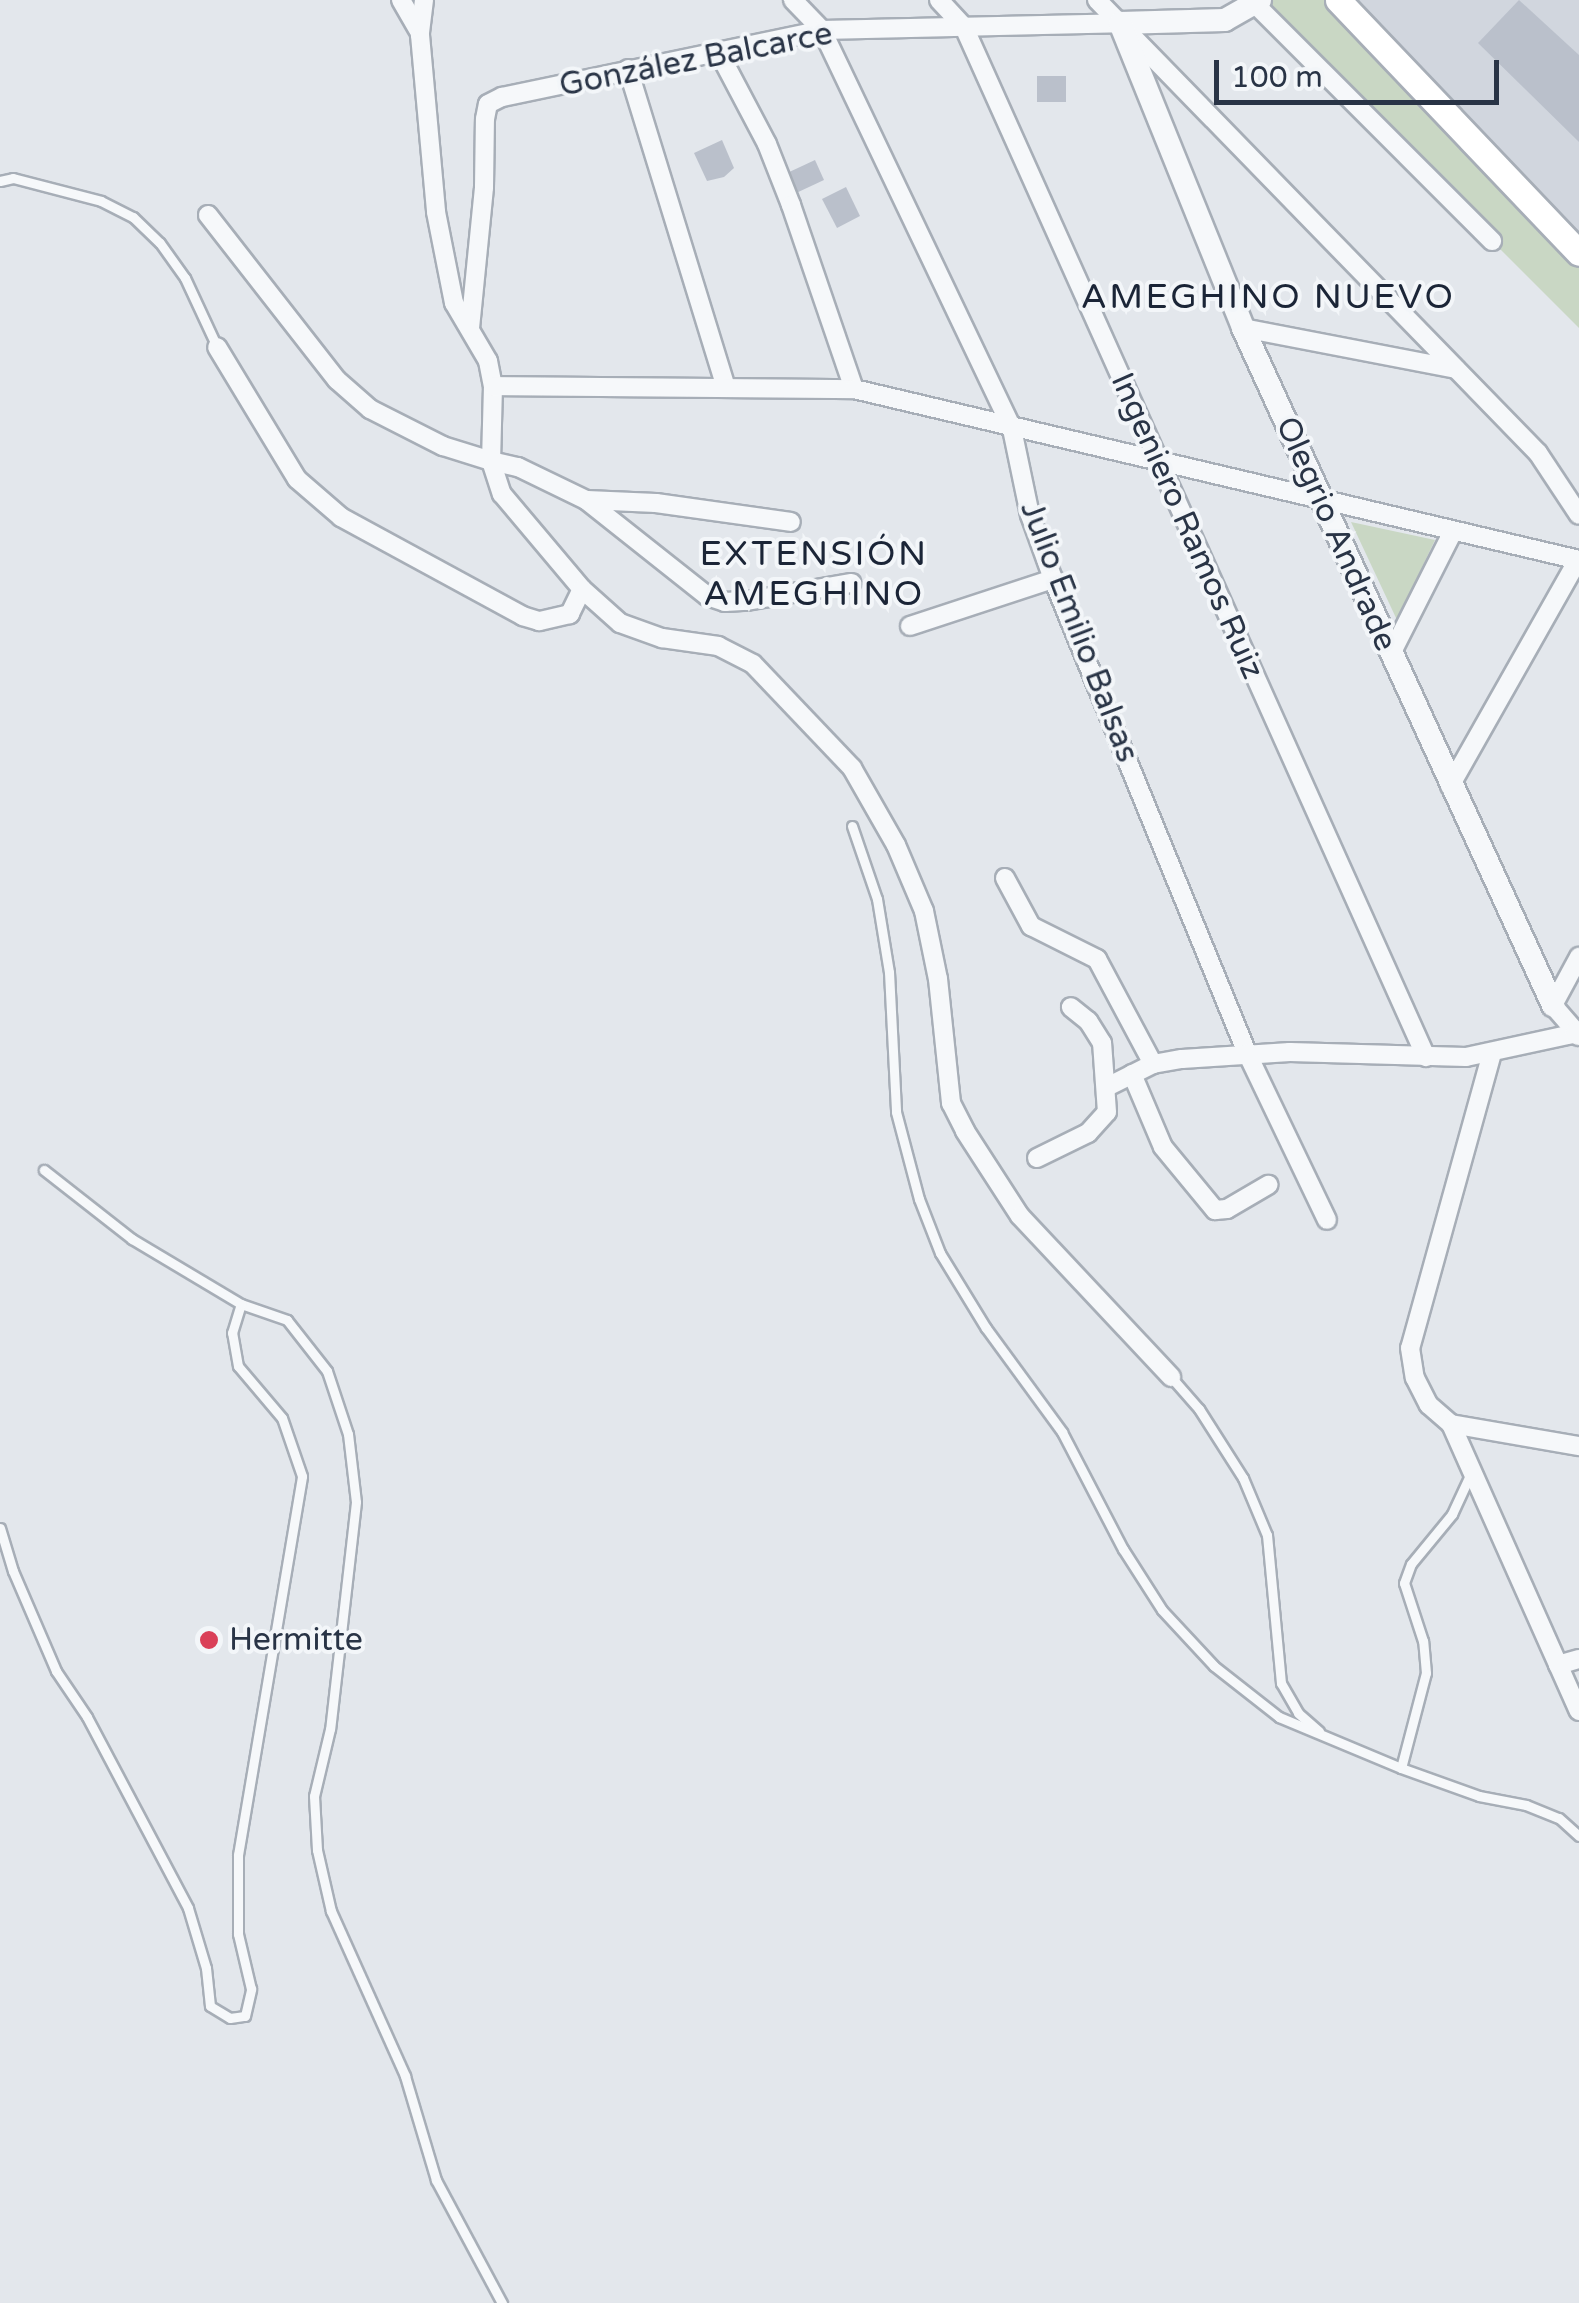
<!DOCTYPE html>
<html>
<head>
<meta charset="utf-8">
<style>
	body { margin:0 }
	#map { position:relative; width:1579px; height:2303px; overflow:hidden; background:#e3e7ec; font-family:"Varela Round",sans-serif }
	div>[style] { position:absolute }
	.built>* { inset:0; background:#d1d6de }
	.green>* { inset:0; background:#c9d7c4 }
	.building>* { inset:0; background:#bac0cb }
	.roads { filter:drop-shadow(2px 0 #a7aeb7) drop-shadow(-2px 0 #a7aeb7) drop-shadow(0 2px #a7aeb7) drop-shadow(0 -2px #a7aeb7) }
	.service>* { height:9px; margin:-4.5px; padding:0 4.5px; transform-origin:4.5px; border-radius:4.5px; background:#f6f8fa }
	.minor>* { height:18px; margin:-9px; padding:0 9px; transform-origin:9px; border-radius:9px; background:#f6f8fa }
	.tertiary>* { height:22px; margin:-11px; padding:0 11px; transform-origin:11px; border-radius:11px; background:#f6f8fa }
	.secondary>* { height:25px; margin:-12.5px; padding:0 12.5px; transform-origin:12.5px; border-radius:12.5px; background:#fff }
	.dots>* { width:28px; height:28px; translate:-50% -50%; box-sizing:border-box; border:5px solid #f3f6f9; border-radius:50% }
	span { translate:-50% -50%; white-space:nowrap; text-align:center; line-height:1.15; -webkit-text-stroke:8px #f3f6f9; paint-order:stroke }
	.street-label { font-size:32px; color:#293446 }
	.poi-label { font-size:32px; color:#293446 }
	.left { translate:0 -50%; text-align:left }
	.neighbourhood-label { font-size:35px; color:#1b2537; letter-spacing:2.5px }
	.scale { position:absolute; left:1214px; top:60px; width:285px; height:45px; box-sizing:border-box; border:5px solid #293446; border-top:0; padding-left:12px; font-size:30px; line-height:35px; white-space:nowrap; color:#293446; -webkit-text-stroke:8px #f3f6f9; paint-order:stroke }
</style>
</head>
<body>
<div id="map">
	<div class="built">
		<i style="clip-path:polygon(1338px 0,1579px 0,1579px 253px)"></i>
	</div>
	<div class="green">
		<i style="clip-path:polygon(1251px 0,1338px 0,1579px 253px,1579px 328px)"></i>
		<i style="clip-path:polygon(1351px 522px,1435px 540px,1397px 620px)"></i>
	</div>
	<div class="building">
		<i style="clip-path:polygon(1519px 0,1579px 55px,1579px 142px,1478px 43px)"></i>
		<i style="clip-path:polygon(1037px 76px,1066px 76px,1066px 102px,1037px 102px)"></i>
		<i style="clip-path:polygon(722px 140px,734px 168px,724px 177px,707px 181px,694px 153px)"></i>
		<i style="clip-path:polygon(815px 160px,824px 180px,794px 194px,785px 174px)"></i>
		<i style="clip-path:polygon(846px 187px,860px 216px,837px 228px,822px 199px)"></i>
	</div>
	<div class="roads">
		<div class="service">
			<i style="left:0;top:181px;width:13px;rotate:-13deg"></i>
			<i style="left:13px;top:178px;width:91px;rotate:14.6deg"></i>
			<i style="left:101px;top:201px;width:36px;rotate:27deg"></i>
			<i style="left:133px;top:217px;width:37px;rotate:44deg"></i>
			<i style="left:160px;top:243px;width:43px;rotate:54.5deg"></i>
			<i style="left:185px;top:278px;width:76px;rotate:65.1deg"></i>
			<i style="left:852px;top:826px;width:77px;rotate:71.1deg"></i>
			<i style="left:877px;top:899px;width:74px;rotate:80.7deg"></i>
			<i style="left:889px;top:972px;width:140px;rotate:87.1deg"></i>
			<i style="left:896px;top:1112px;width:90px;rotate:75.2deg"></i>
			<i style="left:919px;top:1199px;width:58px;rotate:68.7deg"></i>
			<i style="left:940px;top:1253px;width:88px;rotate:58.5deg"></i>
			<i style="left:986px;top:1328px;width:129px;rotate:53.8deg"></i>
			<i style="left:1062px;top:1432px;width:132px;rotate:62.5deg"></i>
			<i style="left:1123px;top:1549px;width:72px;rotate:57.4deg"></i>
			<i style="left:1162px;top:1610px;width:76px;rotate:47.1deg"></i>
			<i style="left:1214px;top:1666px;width:83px;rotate:38.1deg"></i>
			<i style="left:1279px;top:1717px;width:132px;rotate:22.7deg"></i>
			<i style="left:1401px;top:1768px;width:83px;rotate:19.7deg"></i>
			<i style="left:1479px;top:1796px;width:48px;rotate:10.8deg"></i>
			<i style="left:1526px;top:1805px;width:35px;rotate:22deg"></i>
			<i style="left:1559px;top:1818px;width:27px;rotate:42deg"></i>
			<i style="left:241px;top:1304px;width:49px;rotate:19.2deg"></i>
			<i style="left:287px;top:1320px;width:65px;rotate:51.9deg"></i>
			<i style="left:327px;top:1371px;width:66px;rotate:71.6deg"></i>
			<i style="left:348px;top:1434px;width:68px;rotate:83.3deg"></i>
			<i style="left:356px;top:1502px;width:228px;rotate:96.5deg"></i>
			<i style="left:330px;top:1729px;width:69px;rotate:103.4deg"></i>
			<i style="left:314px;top:1796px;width:54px;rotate:86.8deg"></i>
			<i style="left:317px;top:1850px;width:63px;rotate:77.1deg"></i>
			<i style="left:331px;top:1911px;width:181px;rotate:65.8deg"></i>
			<i style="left:405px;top:2076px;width:109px;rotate:73.4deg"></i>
			<i style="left:436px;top:2180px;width:140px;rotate:61.8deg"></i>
			<i style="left:1171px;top:1377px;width:43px;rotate:48.8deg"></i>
			<i style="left:1199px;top:1409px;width:82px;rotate:57.5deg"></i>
			<i style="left:1243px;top:1478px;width:62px;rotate:67.2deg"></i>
			<i style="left:1267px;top:1535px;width:149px;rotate:84.6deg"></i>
			<i style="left:1281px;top:1683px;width:34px;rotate:60deg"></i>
			<i style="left:1298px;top:1713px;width:28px;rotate:41deg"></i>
			<i style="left:0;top:1528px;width:45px;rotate:73.2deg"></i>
			<i style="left:13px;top:1571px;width:109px;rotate:66.7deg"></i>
			<i style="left:56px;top:1671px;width:55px;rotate:56deg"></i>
			<i style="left:87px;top:1717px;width:216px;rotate:62.1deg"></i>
			<i style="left:188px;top:1908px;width:63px;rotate:73.3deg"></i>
			<i style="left:206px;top:1968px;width:38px;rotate:84deg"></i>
			<i style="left:210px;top:2006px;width:23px;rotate:31deg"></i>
			<i style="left:230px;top:2018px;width:15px;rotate:-8deg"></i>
			<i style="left:245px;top:2016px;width:28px;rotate:-77deg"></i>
			<i style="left:251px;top:1989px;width:57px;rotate:-103.3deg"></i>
			<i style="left:238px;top:1934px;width:79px;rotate:-90deg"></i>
			<i style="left:238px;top:1855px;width:384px;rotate:-80.4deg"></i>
			<i style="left:302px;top:1476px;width:61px;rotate:-109deg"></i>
			<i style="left:282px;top:1418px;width:68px;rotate:-130.2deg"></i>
			<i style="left:238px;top:1366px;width:34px;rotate:-100deg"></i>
			<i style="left:232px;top:1333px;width:30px;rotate:-73deg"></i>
			<i style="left:241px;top:1304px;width:127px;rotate:-149.2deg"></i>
			<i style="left:132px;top:1239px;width:112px;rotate:-141.9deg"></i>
			<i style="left:1401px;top:1768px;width:98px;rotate:-75.3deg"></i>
			<i style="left:1426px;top:1673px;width:32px;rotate:-95deg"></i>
			<i style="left:1423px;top:1641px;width:61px;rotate:-108.1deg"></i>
			<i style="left:1404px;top:1583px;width:20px;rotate:-70deg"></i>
			<i style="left:1411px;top:1564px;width:65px;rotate:-50.6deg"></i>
			<i style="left:1452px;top:1514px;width:45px;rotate:-65.1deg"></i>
		</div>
		<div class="minor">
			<i style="left:401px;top:0;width:34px;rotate:60deg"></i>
			<i style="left:424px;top:0;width:35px;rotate:97deg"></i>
			<i style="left:420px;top:35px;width:178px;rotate:84.8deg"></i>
			<i style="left:436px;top:212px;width:93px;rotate:78.8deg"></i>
			<i style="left:454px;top:303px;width:67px;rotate:59.6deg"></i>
			<i style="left:488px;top:361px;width:25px;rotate:79deg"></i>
			<i style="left:493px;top:386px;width:75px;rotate:91.5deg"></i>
			<i style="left:491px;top:461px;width:28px;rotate:13deg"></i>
			<i style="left:518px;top:467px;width:76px;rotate:25.9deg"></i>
			<i style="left:586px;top:500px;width:154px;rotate:38.4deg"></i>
			<i style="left:707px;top:596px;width:19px;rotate:18deg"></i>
			<i style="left:725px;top:602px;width:22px;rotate:-3deg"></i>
			<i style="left:747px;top:601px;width:106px;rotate:-9.8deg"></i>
			<i style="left:793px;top:0;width:42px;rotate:46deg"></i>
			<i style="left:822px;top:30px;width:442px;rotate:64.5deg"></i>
			<i style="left:1012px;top:429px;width:88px;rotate:78.2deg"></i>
			<i style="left:1030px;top:515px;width:68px;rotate:70.2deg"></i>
			<i style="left:1053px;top:579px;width:512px;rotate:67.74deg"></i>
			<i style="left:1247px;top:1053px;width:185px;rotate:64.4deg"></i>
			<i style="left:939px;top:0;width:37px;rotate:47deg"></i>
			<i style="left:964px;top:27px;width:1129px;rotate:65.84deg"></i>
			<i style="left:1097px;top:0;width:632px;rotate:45.77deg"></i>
			<i style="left:1538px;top:453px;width:74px;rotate:56.5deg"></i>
			<i style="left:1251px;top:0;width:341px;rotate:45deg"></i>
			<i style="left:718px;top:51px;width:105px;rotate:62.2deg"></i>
			<i style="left:767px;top:144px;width:66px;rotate:68.5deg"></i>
			<i style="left:791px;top:205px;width:194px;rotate:71.1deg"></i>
			<i style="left:628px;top:69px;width:333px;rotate:72.9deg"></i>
			<i style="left:208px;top:215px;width:209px;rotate:52deg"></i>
			<i style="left:337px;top:380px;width:44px;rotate:41.3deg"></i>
			<i style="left:370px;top:409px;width:82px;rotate:26.9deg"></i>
			<i style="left:443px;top:446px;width:50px;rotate:17.4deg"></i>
			<i style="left:491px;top:461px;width:35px;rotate:72deg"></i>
			<i style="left:502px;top:494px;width:124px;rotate:49.9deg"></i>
			<i style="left:582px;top:589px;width:28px;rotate:116deg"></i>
			<i style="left:570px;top:614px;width:32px;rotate:167deg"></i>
			<i style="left:539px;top:621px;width:17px;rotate:-163deg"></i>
			<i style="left:523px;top:616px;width:207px;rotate:-151.5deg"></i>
			<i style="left:341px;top:517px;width:58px;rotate:-139.2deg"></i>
			<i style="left:297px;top:479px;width:154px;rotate:-121.2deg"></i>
			<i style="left:470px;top:328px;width:142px;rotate:-84.3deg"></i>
			<i style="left:484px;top:187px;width:68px;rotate:-89.2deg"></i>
			<i style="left:485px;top:119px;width:15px;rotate:-79deg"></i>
			<i style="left:488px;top:104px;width:16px;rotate:-27deg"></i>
			<i style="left:502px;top:97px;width:327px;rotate:-11.8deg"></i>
			<i style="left:822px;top:30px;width:298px;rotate:-1.3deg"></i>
			<i style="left:1243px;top:328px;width:217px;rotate:10.9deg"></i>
			<i style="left:493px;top:386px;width:361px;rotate:0.5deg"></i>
			<i style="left:854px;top:389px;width:745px;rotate:13.27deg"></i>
			<i style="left:587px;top:500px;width:69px;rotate:2.5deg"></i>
			<i style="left:656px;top:503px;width:136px;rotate:8deg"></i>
			<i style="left:582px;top:589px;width:51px;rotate:41.8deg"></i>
			<i style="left:620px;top:623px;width:45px;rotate:19.7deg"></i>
			<i style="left:662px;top:638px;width:57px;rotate:8.1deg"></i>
			<i style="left:718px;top:646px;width:39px;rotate:27deg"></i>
			<i style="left:753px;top:664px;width:144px;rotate:46.4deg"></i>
			<i style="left:852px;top:768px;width:89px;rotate:60.3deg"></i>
			<i style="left:896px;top:845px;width:72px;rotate:67deg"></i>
			<i style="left:924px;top:911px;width:69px;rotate:78.4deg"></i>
			<i style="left:938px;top:979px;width:125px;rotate:84deg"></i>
			<i style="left:951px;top:1103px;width:31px;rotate:63deg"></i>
			<i style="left:965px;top:1131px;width:101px;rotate:57.1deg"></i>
			<i style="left:1020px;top:1216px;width:221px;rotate:46.8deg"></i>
			<i style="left:910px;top:626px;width:151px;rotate:-18.2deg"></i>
			<i style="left:1391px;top:654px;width:138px;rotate:-63.2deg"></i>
			<i style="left:1450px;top:786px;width:260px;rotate:-60.5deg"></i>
			<i style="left:1005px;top:878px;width:55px;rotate:61.6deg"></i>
			<i style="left:1031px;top:926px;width:74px;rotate:26.6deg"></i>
			<i style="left:1097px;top:959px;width:119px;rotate:61.9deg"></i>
			<i style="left:1492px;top:1053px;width:306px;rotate:105.5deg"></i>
			<i style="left:1410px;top:1348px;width:30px;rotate:81deg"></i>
			<i style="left:1415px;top:1378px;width:30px;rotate:63deg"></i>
			<i style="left:1429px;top:1405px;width:29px;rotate:41deg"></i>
			<i style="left:1451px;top:1424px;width:314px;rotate:66deg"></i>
			<i style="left:1132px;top:1074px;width:79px;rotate:67deg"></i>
			<i style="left:1163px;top:1147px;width:82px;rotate:50.5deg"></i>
			<i style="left:1215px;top:1210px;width:12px;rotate:-5deg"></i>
			<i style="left:1227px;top:1209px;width:48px;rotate:-30.3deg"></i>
			<i style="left:1107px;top:1087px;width:51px;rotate:-26.6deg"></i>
			<i style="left:1153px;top:1064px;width:29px;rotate:-10deg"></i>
			<i style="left:1182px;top:1059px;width:108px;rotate:-3.7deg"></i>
			<i style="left:1290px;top:1052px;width:176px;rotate:1.6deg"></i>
			<i style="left:1466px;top:1057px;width:114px;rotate:-12.2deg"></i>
			<i style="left:1577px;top:1033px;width:37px;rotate:-131deg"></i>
			<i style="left:1553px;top:1005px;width:55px;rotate:-61.6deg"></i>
			<i style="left:1037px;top:1158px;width:57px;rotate:-26.1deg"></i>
			<i style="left:1088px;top:1133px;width:28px;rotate:-48deg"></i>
			<i style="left:1107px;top:1112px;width:69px;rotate:-94.1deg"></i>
			<i style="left:1102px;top:1043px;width:26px;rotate:-122deg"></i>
			<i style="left:1088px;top:1021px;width:22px;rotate:-141deg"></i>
			<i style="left:1451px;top:1424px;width:130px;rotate:9.8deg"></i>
			<i style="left:1558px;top:1665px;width:22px;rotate:-16deg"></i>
		</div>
		<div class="tertiary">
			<i style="left:1260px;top:0;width:40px;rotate:150.3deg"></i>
			<i style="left:1225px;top:20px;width:105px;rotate:178.4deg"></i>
			<i style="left:1120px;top:23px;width:329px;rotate:68deg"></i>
			<i style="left:1243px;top:328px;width:745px;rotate:65.4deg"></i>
			<i style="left:1577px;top:1033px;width:2px;rotate:27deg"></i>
		</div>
		<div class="secondary">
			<i style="left:1338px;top:0;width:349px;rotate:46.4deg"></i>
		</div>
	</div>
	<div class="dots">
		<i style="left:209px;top:1640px;background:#da4058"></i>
	</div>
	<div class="street-label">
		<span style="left:696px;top:60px;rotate:-11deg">González Balcarce</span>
		<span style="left:1187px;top:526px;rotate:66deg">Ingeniero Ramos Ruiz</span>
		<span style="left:1336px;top:534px;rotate:66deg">Olegrio Andrade</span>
		<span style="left:1079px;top:632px;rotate:69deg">Julio Emilio Balsas</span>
	</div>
	<div class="poi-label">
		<span class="left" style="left:229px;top:1640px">Hermitte</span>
	</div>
	<div class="neighbourhood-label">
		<span style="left:1268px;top:297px">AMEGHINO NUEVO</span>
		<span style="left:814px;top:574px">EXTENSIÓN<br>AMEGHINO</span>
	</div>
	<div class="scale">100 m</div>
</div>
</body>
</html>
